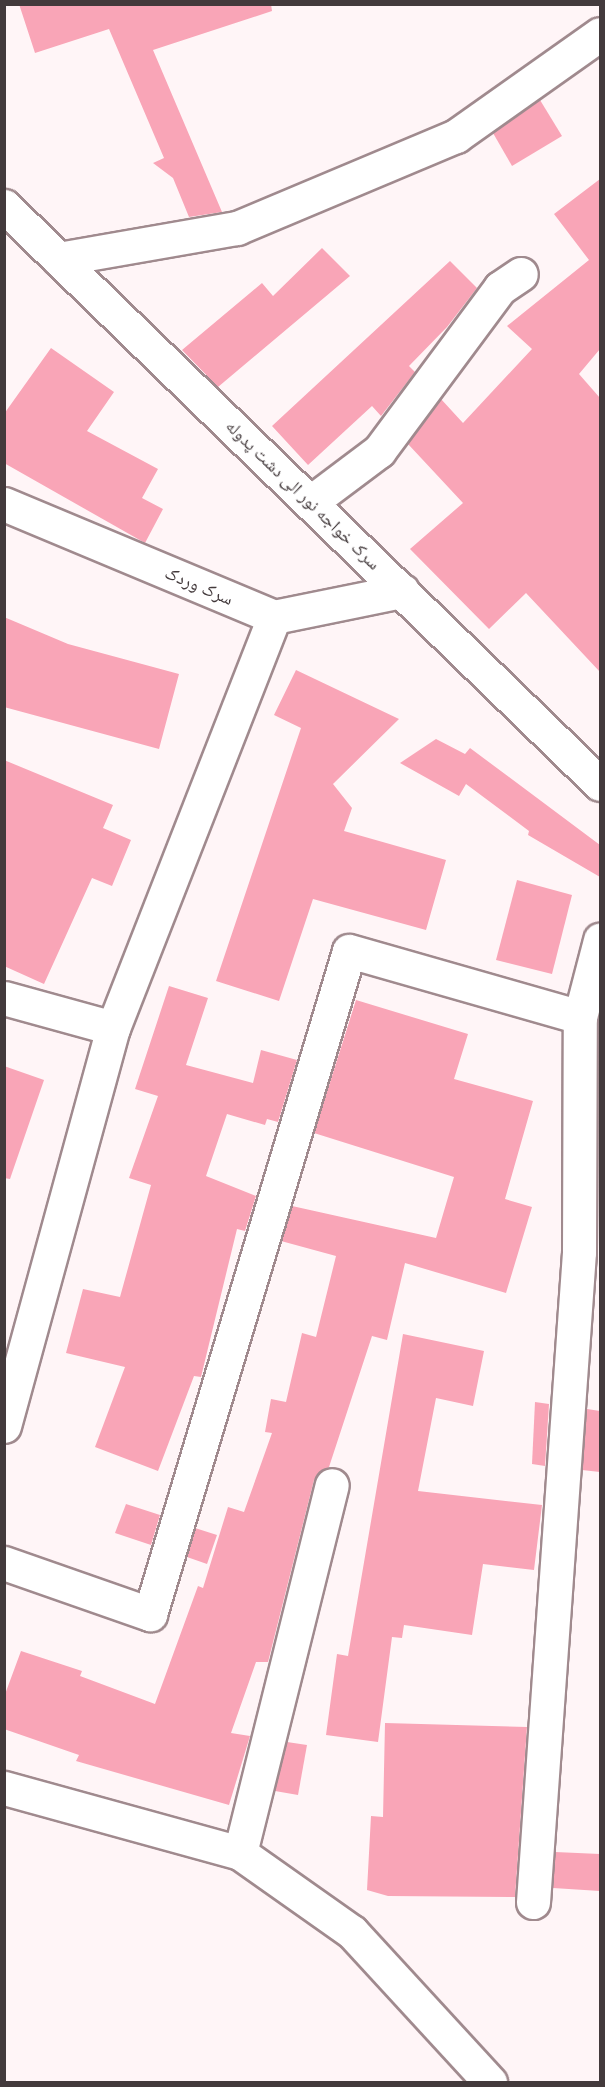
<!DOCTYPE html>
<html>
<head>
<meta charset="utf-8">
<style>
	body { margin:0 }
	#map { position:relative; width:605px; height:2087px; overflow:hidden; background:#fff5f7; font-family:"IBM Plex Serif","Noto Naskh Arabic",serif }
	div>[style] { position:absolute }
	.building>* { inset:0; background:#f9a5b7 }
	.roads { filter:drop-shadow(2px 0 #a08a8e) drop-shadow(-2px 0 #a08a8e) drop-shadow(0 2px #a08a8e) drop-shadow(0 -2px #a08a8e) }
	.minor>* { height:33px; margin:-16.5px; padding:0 16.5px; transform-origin:16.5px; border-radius:16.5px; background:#fff }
	.secondary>* { height:33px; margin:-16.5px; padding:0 16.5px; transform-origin:16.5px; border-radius:16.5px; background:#fff }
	span { translate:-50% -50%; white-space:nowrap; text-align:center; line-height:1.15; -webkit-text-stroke:6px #fff; paint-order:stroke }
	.street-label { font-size:18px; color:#433a3c }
	.frame { position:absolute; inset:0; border:6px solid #433a3c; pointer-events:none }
</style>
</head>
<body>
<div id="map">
	<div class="building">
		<i style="clip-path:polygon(19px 4px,271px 4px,272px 11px,153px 50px,222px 212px,189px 217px,173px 178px,153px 163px,164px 158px,109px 29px,35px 53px)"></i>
		<i style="clip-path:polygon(540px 100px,562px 136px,512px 166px,493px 133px)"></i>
		<i style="clip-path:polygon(600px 179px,600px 349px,579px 374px,600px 398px,600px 672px,526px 593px,489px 629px,410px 549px,463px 503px,408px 444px,441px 399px,463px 423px,532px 349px,507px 326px,589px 260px,554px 214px)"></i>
		<i style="clip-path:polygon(322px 248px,350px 276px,218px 387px,182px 350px,262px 283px,273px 296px)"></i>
		<i style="clip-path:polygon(450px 261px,477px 288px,447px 327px,409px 366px,415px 372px,381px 416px,372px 406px,308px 465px,272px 426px)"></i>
		<i style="clip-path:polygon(51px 348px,114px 392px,87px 431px,158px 469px,142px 498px,163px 509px,145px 543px,4px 463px,4px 414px)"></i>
		<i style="clip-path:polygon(4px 617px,68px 644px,179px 674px,159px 749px,4px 707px)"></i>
		<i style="clip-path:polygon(296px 670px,399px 719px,333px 784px,352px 808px,344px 831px,446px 860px,426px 930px,313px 899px,279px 1001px,216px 981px,301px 728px,274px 715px)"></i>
		<i style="clip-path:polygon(436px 739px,465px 754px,470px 748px,600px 845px,600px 877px,528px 835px,529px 831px,466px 784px,459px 796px,400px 763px)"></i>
		<i style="clip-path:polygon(4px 760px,113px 805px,103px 828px,131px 840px,112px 886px,92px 878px,44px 984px,4px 966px)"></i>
		<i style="clip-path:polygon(517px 880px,572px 895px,552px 974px,496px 960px)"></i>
		<i style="clip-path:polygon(169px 986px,208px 998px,186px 1065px,253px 1083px,261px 1050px,297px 1060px,278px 1122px,267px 1119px,265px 1125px,227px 1114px,206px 1176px,256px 1196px,245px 1231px,237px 1229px,201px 1377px,194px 1376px,158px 1471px,95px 1447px,125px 1367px,66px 1353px,83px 1289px,120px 1297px,151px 1185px,129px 1178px,158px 1096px,135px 1089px)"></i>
		<i style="clip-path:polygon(356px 1000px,468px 1034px,454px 1079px,533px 1101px,505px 1199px,532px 1207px,506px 1293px,405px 1263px,387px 1340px,372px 1336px,329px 1467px,314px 1480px,268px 1662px,256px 1662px,231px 1733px,250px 1736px,229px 1805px,76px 1761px,79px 1755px,4px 1729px,4px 1697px,21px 1651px,82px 1671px,80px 1676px,155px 1704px,198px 1586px,203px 1588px,228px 1507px,244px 1512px,272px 1433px,265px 1432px,271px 1399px,286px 1402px,302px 1333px,316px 1337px,336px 1256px,281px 1241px,292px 1206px,436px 1238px,454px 1177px,314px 1133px)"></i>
		<i style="clip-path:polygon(4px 1066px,44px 1080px,10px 1179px,4px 1178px)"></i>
		<i style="clip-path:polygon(403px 1334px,484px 1351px,473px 1406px,436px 1398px,418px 1491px,542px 1505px,534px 1570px,483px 1564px,472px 1635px,404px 1625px,402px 1638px,392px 1637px,378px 1742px,326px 1735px,337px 1654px,348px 1656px)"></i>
		<i style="clip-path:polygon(535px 1402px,549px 1404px,545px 1466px,532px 1464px)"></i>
		<i style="clip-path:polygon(587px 1409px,600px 1411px,600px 1472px,582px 1470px)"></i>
		<i style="clip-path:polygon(126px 1504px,160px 1515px,151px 1545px,115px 1533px)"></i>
		<i style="clip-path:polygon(195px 1528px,217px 1535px,207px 1564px,187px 1557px)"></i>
		<i style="clip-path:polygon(385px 1723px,527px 1727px,515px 1897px,388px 1896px,367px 1890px,371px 1816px,383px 1817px)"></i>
		<i style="clip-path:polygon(287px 1742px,307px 1745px,298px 1795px,275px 1791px)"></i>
		<i style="clip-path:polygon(555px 1852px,600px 1854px,600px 1891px,553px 1888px)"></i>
	</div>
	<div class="roads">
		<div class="minor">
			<i style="left:59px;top:259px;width:181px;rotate:-9.9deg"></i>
			<i style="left:237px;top:228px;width:238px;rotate:-22.8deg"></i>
			<i style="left:456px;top:136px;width:176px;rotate:-35.3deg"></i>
			<i style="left:311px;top:502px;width:85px;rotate:-36.9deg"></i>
			<i style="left:379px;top:451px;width:203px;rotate:-53.4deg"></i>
			<i style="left:500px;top:288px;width:25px;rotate:-34deg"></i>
			<i style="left:4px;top:504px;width:293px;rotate:22.7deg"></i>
			<i style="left:274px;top:617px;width:131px;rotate:-11.5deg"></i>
			<i style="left:4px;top:998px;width:113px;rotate:15.4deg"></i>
			<i style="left:4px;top:1426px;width:413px;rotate:-74.7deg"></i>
			<i style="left:113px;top:1028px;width:441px;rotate:-68.6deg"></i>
			<i style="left:4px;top:1563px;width:155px;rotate:19.3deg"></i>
			<i style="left:150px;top:1614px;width:692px;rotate:-73.29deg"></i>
			<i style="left:349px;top:951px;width:240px;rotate:15.9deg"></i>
			<i style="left:4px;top:1788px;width:245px;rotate:15.4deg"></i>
			<i style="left:240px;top:1853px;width:137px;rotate:35.2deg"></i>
			<i style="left:352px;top:1932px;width:204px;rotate:47.4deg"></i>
			<i style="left:240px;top:1853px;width:379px;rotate:-76deg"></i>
			<i style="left:533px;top:1902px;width:652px;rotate:-85.95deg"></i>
			<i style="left:579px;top:1252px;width:235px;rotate:-89.8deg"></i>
			<i style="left:580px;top:1017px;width:80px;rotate:-75.4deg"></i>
		</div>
		<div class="secondary">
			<i style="left:4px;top:206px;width:830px;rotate:44.12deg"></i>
		</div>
	</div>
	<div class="street-label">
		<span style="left:303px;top:495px;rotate:44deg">سرک خواجه نور الی دشت پدوله</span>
		<span style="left:199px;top:586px;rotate:23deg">سرک وردک</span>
	</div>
	<div class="frame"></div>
</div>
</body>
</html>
